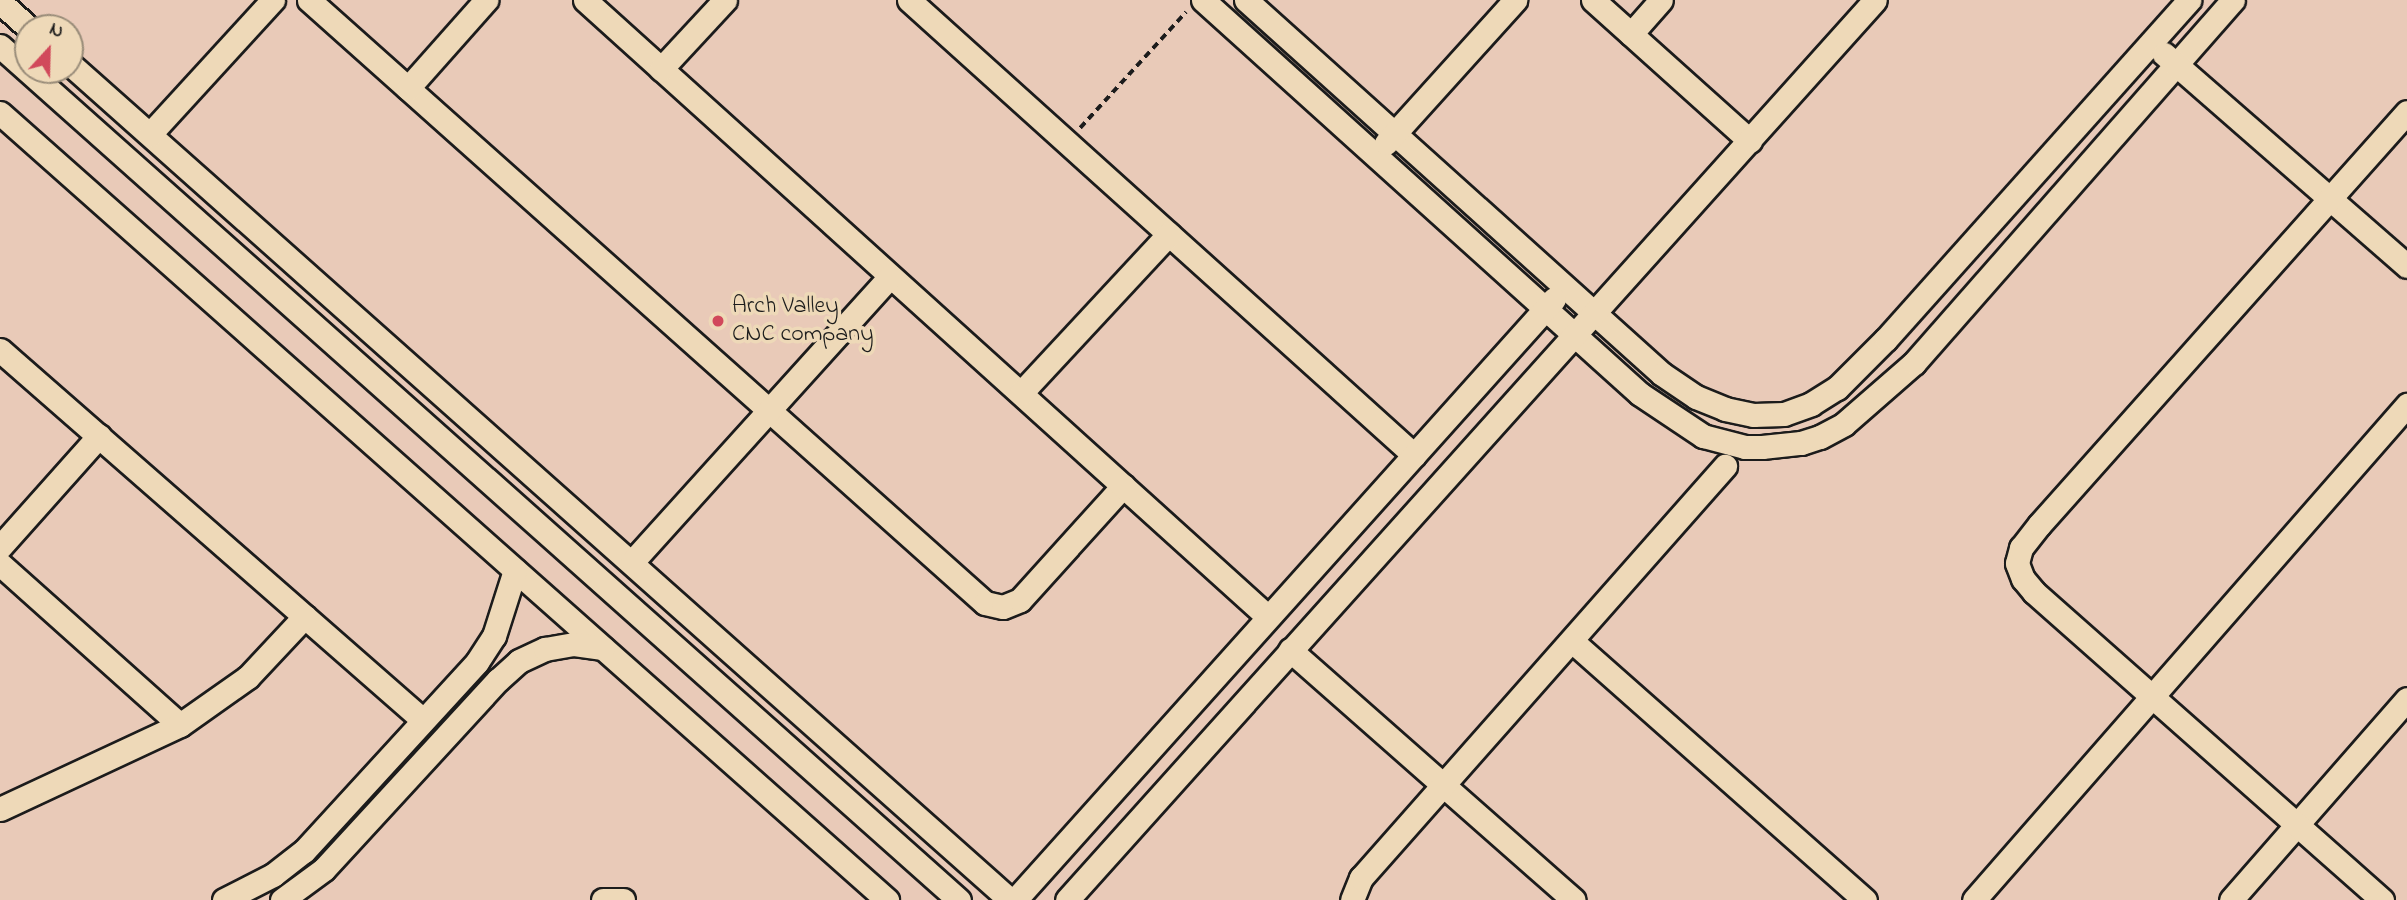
<!DOCTYPE html>
<html>
<head>
<meta charset="utf-8">
<style>
	body { margin:0 }
	#map { position:relative; width:2407px; height:900px; overflow:hidden; background:#e9cab8; font-family:"Indie Flower",sans-serif }
	div>[style] { position:absolute }
	.path>* { height:3.5px; margin-top:-1.75px; transform-origin:0; background:repeating-linear-gradient(90deg,#1c1c1c 0 7px,transparent 0 12px) }
	.roads { filter:drop-shadow(2px 0 #1c1c1c) drop-shadow(-2px 0 #1c1c1c) drop-shadow(0 2px #1c1c1c) drop-shadow(0 -2px #1c1c1c) }
	.minor>* { height:23px; margin:-11.5px; padding:0 11.5px; transform-origin:11.5px; border-radius:11.5px; background:#eed9b8 }
	.dots>* { width:19px; height:19px; translate:-50% -50%; box-sizing:border-box; border:4px solid #eed9b8; border-radius:50% }
	span { translate:-50% -50%; white-space:nowrap; text-align:center; line-height:1.15; -webkit-text-stroke:7px #eed9b8; paint-order:stroke }
	.poi-label { font-size:24px; color:#1c1c1c }
	.left { translate:0 -50%; text-align:left }
	.north { position:absolute; left:14px; top:14px; width:70px; height:70px; box-sizing:border-box; background:#eed9b8; border:2px solid #9a8d7a; border-radius:50%; rotate:22deg; font-size:19px; font-weight:700; line-height:28px; text-align:center; color:#1c1c1c }
	.north::after { content:''; display:block; margin:auto; width:24px; height:32px; background:#d1495b; clip-path:polygon(50% 0,100% 100%,50% 72%,0 100%) }
</style>
</head>
<body>
<div id="map">
	<div class="path">
		<i style="left:1080px;top:128px;width:157px;rotate:-47.6deg"></i>
	</div>
	<div class="roads">
		<div class="minor">
			<i style="left:309px;top:0;width:906px;rotate:41.73deg"></i>
			<i style="left:985px;top:603px;width:18px;rotate:13deg"></i>
			<i style="left:1003px;top:607px;width:18px;rotate:-22deg"></i>
			<i style="left:1020px;top:600px;width:154px;rotate:-47.9deg"></i>
			<i style="left:585px;top:0;width:920px;rotate:42.09deg"></i>
			<i style="left:909px;top:0;width:680px;rotate:42.02deg"></i>
			<i style="left:1203px;top:0;width:588px;rotate:42.04deg"></i>
			<i style="left:1640px;top:394px;width:76px;rotate:33.7deg"></i>
			<i style="left:1703px;top:436px;width:43px;rotate:14.7deg"></i>
			<i style="left:1745px;top:447px;width:17px"></i>
			<i style="left:1762px;top:447px;width:39px;rotate:-6deg"></i>
			<i style="left:1801px;top:443px;width:20px;rotate:-18deg"></i>
			<i style="left:1820px;top:437px;width:27px;rotate:-28deg"></i>
			<i style="left:1844px;top:424px;width:93px;rotate:-41.1deg"></i>
			<i style="left:1914px;top:363px;width:483px;rotate:-48.7deg"></i>
			<i style="left:1246px;top:0;width:559px;rotate:41.96deg"></i>
			<i style="left:1662px;top:374px;width:41px;rotate:34.1deg"></i>
			<i style="left:1696px;top:397px;width:31px;rotate:22deg"></i>
			<i style="left:1725px;top:409px;width:29px;rotate:12deg"></i>
			<i style="left:1753px;top:415px;width:31px;rotate:-2deg"></i>
			<i style="left:1784px;top:414px;width:29px;rotate:-20deg"></i>
			<i style="left:1811px;top:404px;width:31px;rotate:-32deg"></i>
			<i style="left:1837px;top:388px;width:69px;rotate:-45deg"></i>
			<i style="left:1886px;top:339px;width:455px;rotate:-48.2deg"></i>
			<i style="left:1593px;top:0;width:211px;rotate:41.9deg"></i>
			<i style="left:0;top:2px;width:39px;rotate:42deg"></i>
			<i style="left:1631px;top:34px;width:45px;rotate:-48.6deg"></i>
			<i style="left:0;top:46px;width:1284px;rotate:41.69deg"></i>
			<i style="left:2164px;top:54px;width:322px;rotate:41.1deg"></i>
			<i style="left:70px;top:64px;width:1258px;rotate:41.65deg"></i>
			<i style="left:661px;top:69px;width:94px;rotate:-47.2deg"></i>
			<i style="left:408px;top:88px;width:118px;rotate:-48.4deg"></i>
			<i style="left:0;top:113px;width:1186px;rotate:41.58deg"></i>
			<i style="left:150px;top:134px;width:182px;rotate:-47.5deg"></i>
			<i style="left:1386px;top:143px;width:193px;rotate:-47.9deg"></i>
			<i style="left:0;top:350px;width:562px;rotate:41.18deg"></i>
			<i style="left:1021px;top:393px;width:217px;rotate:-47.1deg"></i>
			<i style="left:0;top:547px;width:149px;rotate:-48.3deg"></i>
			<i style="left:632px;top:562px;width:385px;rotate:-47.9deg"></i>
			<i style="left:0;top:564px;width:241px;rotate:41.8deg"></i>
			<i style="left:1572px;top:641px;width:391px;rotate:41.5deg"></i>
			<i style="left:1290px;top:650px;width:378px;rotate:41.4deg"></i>
			<i style="left:0;top:809px;width:199px;rotate:-25deg"></i>
			<i style="left:180px;top:725px;width:83px;rotate:-35.2deg"></i>
			<i style="left:248px;top:677px;width:83px;rotate:-46.9deg"></i>
			<i style="left:224px;top:900px;width:55px;rotate:-27deg"></i>
			<i style="left:273px;top:875px;width:39px;rotate:-38deg"></i>
			<i style="left:304px;top:851px;width:256px;rotate:-47.5deg"></i>
			<i style="left:477px;top:662px;width:31px;rotate:-57deg"></i>
			<i style="left:494px;top:636px;width:69px;rotate:-72.3deg"></i>
			<i style="left:282px;top:900px;width:52px;rotate:-36.4deg"></i>
			<i style="left:324px;top:869px;width:257px;rotate:-47.4deg"></i>
			<i style="left:498px;top:680px;width:28px;rotate:-42deg"></i>
			<i style="left:519px;top:661px;width:29px;rotate:-25deg"></i>
			<i style="left:545px;top:649px;width:29px;rotate:-10deg"></i>
			<i style="left:574px;top:644px;width:29px;rotate:8deg"></i>
			<i style="left:603px;top:900px;width:20px"></i>
			<i style="left:1015px;top:900px;width:807px;rotate:-48.11deg"></i>
			<i style="left:1067px;top:900px;width:1209px;rotate:-48.08deg"></i>
			<i style="left:1352px;top:900px;width:24px;rotate:-68deg"></i>
			<i style="left:1361px;top:878px;width:550px;rotate:-48.54deg"></i>
			<i style="left:1974px;top:900px;width:658px;rotate:-48.82deg"></i>
			<i style="left:2231px;top:900px;width:267px;rotate:-48.8deg"></i>
			<i style="left:2382px;top:900px;width:465px;rotate:-138.5deg"></i>
			<i style="left:2034px;top:592px;width:17px;rotate:-130deg"></i>
			<i style="left:2023px;top:579px;width:17px;rotate:-111deg"></i>
			<i style="left:2017px;top:563px;width:16px;rotate:-75deg"></i>
			<i style="left:2021px;top:548px;width:29px;rotate:-52deg"></i>
			<i style="left:2039px;top:525px;width:553px;rotate:-48.3deg"></i>
		</div>
	</div>
	<div class="dots">
		<i style="left:718px;top:321px;background:#d1495b"></i>
	</div>
	<div class="poi-label">
		<span class="left" style="left:732px;top:321px">Arch Valley<br>CNC company</span>
	</div>
	<div class="north">N</div>
</div>
</body>
</html>
